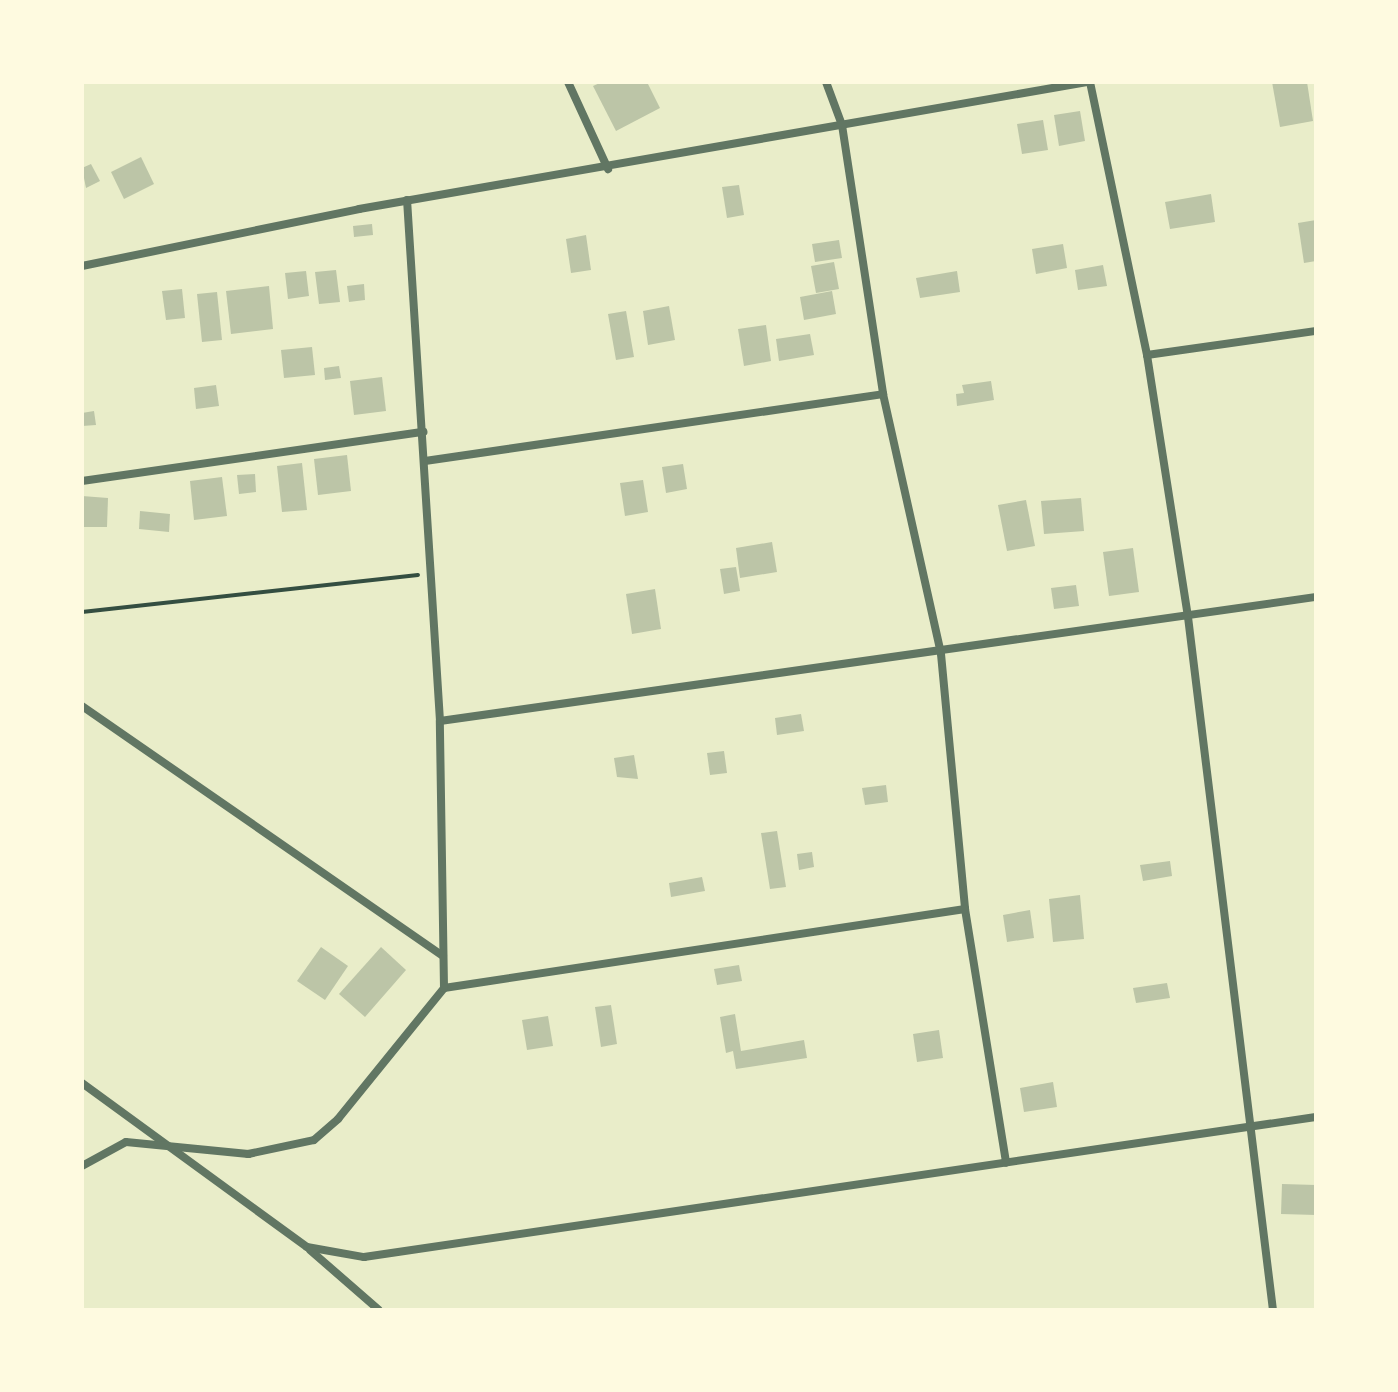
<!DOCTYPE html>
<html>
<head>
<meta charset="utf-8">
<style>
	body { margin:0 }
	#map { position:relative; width:1398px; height:1392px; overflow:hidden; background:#e9edc9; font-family:"Exo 2",sans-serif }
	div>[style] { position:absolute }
	.building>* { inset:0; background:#bcc5a7 }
	.path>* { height:4px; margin:-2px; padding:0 2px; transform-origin:2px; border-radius:2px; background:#344e41 }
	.minor>* { height:8px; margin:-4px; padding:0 4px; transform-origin:4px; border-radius:4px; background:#617663 }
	span { translate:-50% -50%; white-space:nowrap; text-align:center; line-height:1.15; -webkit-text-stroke:6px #fefae0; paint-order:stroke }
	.frame { position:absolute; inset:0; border:84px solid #fefae0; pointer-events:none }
</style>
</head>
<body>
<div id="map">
	<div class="building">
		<i style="clip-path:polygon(602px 82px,647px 82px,660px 108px,616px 131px,593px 86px)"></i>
		<i style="clip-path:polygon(1272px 82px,1307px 82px,1313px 121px,1280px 127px)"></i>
		<i style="clip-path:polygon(1080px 111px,1085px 141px,1059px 146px,1054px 115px)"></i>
		<i style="clip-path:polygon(1043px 120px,1048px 150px,1022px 154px,1017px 124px)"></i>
		<i style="clip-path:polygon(141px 157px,154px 184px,124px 199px,111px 172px)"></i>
		<i style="clip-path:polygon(91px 164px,100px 181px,86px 188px,82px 168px)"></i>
		<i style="clip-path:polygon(739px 185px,744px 215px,727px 218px,722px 187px)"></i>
		<i style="clip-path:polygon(1211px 194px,1215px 222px,1170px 229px,1165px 202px)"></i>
		<i style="clip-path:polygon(1316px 220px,1316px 261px,1304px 263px,1298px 223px)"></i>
		<i style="clip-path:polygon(372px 224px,373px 235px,354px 237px,353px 226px)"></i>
		<i style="clip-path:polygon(586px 235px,591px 270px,571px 273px,566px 239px)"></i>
		<i style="clip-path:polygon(839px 240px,842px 258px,815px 262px,812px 244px)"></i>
		<i style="clip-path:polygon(1063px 244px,1067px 268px,1036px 274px,1032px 249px)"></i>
		<i style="clip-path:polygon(834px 262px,839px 289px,816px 293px,811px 266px)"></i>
		<i style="clip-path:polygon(1103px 265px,1107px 286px,1078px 290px,1075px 270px)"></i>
		<i style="clip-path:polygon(336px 270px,340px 302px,319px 304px,315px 272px)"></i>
		<i style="clip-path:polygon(306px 271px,309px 296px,288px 299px,285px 273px)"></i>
		<i style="clip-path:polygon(957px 271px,960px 292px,920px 298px,916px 278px)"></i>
		<i style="clip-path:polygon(364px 284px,365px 300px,349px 302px,347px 286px)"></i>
		<i style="clip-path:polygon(269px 286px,273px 329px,231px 334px,226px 291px)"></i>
		<i style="clip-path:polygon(182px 289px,185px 318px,166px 320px,162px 291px)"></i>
		<i style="clip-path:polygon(832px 291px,836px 314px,804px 320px,800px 297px)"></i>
		<i style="clip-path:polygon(217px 292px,222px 340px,202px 342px,197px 294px)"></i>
		<i style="clip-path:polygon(669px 306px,675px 340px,648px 345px,643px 311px)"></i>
		<i style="clip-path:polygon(626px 311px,634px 357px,616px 360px,608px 314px)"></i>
		<i style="clip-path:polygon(766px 325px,771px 361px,744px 366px,738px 329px)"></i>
		<i style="clip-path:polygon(810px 334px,814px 355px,779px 361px,776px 339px)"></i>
		<i style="clip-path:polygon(312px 347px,315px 375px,284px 378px,281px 350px)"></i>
		<i style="clip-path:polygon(339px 366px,341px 378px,325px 380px,324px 368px)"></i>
		<i style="clip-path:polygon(382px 377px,386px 411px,354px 415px,350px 381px)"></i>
		<i style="clip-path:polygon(991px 381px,994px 400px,957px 406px,956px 394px,964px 393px,962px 385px)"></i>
		<i style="clip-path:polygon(216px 385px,219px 406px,196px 409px,194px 388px)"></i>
		<i style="clip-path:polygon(94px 411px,96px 425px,82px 426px,82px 413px)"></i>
		<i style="clip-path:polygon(347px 455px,351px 491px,318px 495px,314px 459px)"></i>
		<i style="clip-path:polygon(302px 463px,307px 510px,282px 512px,277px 466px)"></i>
		<i style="clip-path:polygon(683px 464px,687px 489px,666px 493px,662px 467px)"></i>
		<i style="clip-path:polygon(255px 474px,256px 492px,239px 494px,237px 475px)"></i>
		<i style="clip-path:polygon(222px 477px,227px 516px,194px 520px,190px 481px)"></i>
		<i style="clip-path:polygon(643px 480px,648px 512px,625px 516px,620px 483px)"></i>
		<i style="clip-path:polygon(82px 496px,108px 498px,107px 527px,82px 527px)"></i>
		<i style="clip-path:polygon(1081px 498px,1084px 531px,1044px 534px,1041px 501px)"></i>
		<i style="clip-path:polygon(1026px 500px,1035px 546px,1007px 551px,998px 505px)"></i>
		<i style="clip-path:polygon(140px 511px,170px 514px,169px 532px,139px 529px)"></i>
		<i style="clip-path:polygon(772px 542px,777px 572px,740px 578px,736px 548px)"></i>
		<i style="clip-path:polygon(1133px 548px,1139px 592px,1109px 596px,1103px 552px)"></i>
		<i style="clip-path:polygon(736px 567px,740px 591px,724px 594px,720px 569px)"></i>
		<i style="clip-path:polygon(1076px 585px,1079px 606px,1054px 609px,1051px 588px)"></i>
		<i style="clip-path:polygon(655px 589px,661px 629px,632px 634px,626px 594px)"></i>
		<i style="clip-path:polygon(801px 714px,804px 731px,777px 735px,775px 718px)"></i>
		<i style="clip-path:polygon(724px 751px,727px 773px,710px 775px,707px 753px)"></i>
		<i style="clip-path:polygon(634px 755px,638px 779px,617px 777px,614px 758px)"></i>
		<i style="clip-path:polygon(886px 785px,888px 802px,865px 805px,862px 788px)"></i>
		<i style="clip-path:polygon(777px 831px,786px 887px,770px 889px,761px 833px)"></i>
		<i style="clip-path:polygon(812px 852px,814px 867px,799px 870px,797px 854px)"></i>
		<i style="clip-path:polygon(1170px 861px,1172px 876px,1143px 881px,1140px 865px)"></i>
		<i style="clip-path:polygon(702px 877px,705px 891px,671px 897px,669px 883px)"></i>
		<i style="clip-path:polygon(1080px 895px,1084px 939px,1053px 942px,1049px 899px)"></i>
		<i style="clip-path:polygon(1030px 910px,1034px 938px,1007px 942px,1003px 915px)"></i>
		<i style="clip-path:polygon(321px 947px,348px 966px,325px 1000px,297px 981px)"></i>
		<i style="clip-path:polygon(381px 947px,406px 970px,365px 1017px,339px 994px)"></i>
		<i style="clip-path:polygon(739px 965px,742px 981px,717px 985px,714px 969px)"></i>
		<i style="clip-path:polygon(1167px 983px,1170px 998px,1136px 1003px,1133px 988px)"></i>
		<i style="clip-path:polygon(611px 1005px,617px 1044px,601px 1047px,595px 1007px)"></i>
		<i style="clip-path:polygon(735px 1014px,741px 1051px,804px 1040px,807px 1058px,736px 1069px,733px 1051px,726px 1053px,720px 1017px)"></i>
		<i style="clip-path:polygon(548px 1016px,553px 1046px,527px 1050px,522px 1020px)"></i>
		<i style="clip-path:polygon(939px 1030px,943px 1058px,917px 1062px,913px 1034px)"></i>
		<i style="clip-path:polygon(1053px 1082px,1057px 1107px,1024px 1112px,1020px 1088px)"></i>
		<i style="clip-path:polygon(1282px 1184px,1316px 1185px,1316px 1215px,1281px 1214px)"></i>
	</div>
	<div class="path">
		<i style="left:82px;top:612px;width:338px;rotate:-6.3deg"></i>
	</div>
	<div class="minor">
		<i style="left:568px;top:82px;width:96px;rotate:65.3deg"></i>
		<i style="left:826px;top:82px;width:46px;rotate:69.6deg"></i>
		<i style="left:842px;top:125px;width:272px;rotate:81.3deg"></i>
		<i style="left:883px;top:394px;width:266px;rotate:77.4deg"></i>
		<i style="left:941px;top:654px;width:256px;rotate:84.6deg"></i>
		<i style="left:965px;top:909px;width:257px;rotate:80.8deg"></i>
		<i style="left:1090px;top:82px;width:279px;rotate:78.2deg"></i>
		<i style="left:1147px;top:355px;width:265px;rotate:81.1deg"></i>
		<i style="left:1188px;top:617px;width:698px;rotate:83.01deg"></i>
		<i style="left:82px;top:266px;width:283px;rotate:-11.6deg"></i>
		<i style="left:359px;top:209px;width:739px;rotate:-9.9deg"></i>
		<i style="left:1147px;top:355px;width:171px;rotate:-8.1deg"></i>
		<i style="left:425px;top:461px;width:463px;rotate:-8.3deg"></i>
		<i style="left:82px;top:481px;width:345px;rotate:-8.2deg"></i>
		<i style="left:82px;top:706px;width:439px;rotate:34.7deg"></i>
		<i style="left:440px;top:721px;width:885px;rotate:-8.06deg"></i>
		<i style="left:444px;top:988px;width:527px;rotate:-8.62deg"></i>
		<i style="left:82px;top:1083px;width:278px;rotate:36.1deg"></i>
		<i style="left:307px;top:1247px;width:58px;rotate:10deg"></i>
		<i style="left:364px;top:1257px;width:962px;rotate:-8.37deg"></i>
		<i style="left:82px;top:1166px;width:50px;rotate:-28.6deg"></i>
		<i style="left:126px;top:1142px;width:123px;rotate:5.6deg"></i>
		<i style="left:248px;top:1154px;width:67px;rotate:-12deg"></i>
		<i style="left:314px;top:1140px;width:32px;rotate:-41deg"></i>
		<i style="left:338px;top:1119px;width:169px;rotate:-51deg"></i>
		<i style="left:444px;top:988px;width:267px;rotate:-90.9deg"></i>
		<i style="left:440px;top:721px;width:522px;rotate:-93.62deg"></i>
		<i style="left:310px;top:1250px;width:91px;rotate:41deg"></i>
	</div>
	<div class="frame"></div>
</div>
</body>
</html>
